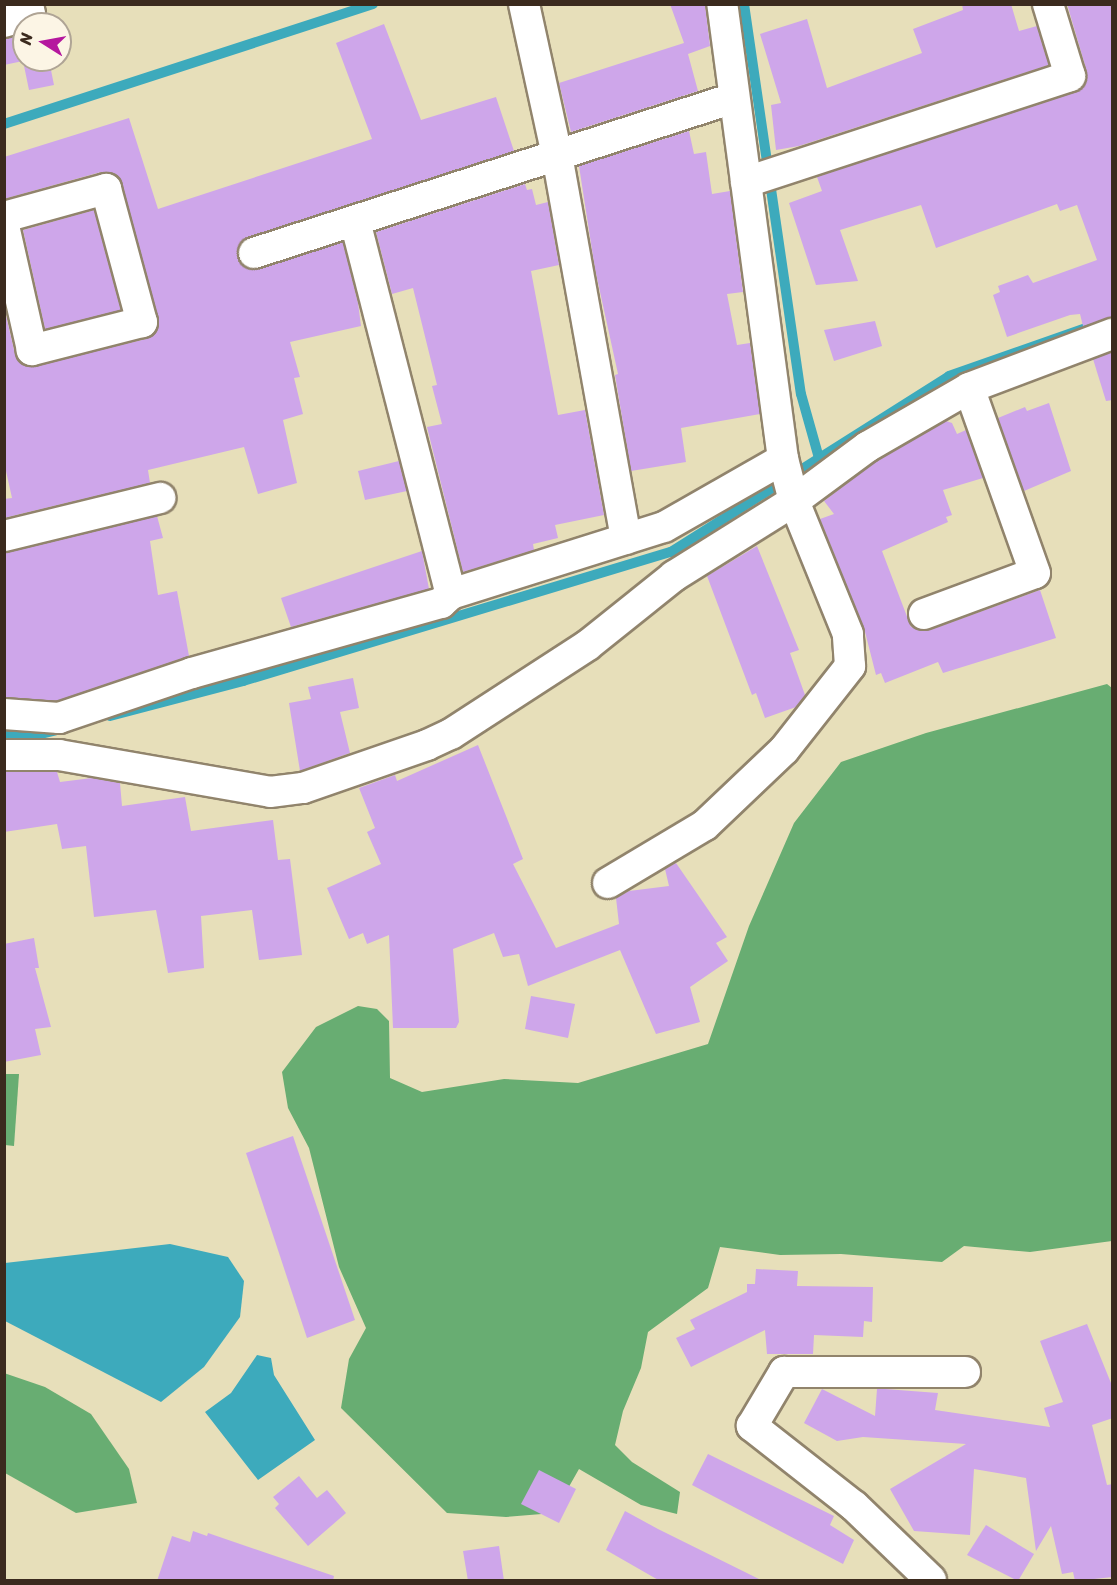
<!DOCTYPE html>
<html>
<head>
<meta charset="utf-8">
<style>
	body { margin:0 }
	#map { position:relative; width:1117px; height:1585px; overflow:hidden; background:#e7dfba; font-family:Sriracha,sans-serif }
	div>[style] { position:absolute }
	.forest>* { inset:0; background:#68ad72 }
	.water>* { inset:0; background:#3daabc }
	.stream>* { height:10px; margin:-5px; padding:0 5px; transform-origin:5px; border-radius:5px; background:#3daabc }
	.building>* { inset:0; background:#cea6ea }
	.roads { filter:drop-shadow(2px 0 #91846c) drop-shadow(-2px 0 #91846c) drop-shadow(0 2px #91846c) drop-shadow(0 -2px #91846c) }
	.minor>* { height:30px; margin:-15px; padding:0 15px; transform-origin:15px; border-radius:15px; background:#fff }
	span { translate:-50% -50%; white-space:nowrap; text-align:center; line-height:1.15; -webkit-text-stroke:4.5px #fcf5e5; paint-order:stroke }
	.frame { position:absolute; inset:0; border:6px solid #3b2a1e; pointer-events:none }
	.north { position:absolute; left:12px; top:12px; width:60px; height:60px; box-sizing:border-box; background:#fcf5e5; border:2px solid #afa495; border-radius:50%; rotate:281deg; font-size:16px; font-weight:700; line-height:24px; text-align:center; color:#3b2a1e }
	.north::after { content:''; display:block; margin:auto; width:21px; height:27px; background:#b5179e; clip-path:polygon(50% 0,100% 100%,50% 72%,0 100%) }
</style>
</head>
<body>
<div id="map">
	<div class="forest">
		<i style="clip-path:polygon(1107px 684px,1112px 688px,1112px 1241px,1030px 1252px,964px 1246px,942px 1262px,841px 1254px,780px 1255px,720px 1247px,708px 1288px,648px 1332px,641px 1368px,623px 1411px,615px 1445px,632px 1462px,680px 1492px,677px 1514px,641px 1505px,579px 1469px,554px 1513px,506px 1517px,447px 1513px,341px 1408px,349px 1359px,366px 1328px,339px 1267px,309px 1148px,288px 1108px,282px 1072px,316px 1027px,358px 1006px,377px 1009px,389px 1021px,390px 1078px,422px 1092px,504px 1079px,578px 1083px,708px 1044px,749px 926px,794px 823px,841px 762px,926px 733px)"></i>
		<i style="clip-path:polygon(5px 1074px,19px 1074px,14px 1146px,5px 1145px)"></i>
		<i style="clip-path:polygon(4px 1373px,45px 1387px,91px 1414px,129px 1469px,137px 1503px,76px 1513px,5px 1473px)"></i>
	</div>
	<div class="water">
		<i style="clip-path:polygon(170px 1244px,228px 1257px,244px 1281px,240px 1317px,204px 1367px,161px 1402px,5px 1321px,5px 1263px)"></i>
		<i style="clip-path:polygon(257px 1355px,271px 1358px,274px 1375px,315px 1440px,258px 1480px,205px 1412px,231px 1393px)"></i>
	</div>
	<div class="stream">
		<i style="left:744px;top:4px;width:394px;rotate:81.7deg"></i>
		<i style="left:801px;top:394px;width:66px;rotate:74.3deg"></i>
		<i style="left:4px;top:124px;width:388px;rotate:-18deg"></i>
		<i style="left:110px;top:716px;width:138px;rotate:-14.7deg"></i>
		<i style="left:243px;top:681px;width:447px;rotate:-16.8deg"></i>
		<i style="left:671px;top:552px;width:329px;rotate:-32.3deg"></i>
		<i style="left:949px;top:376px;width:155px;rotate:-19.3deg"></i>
		<i style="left:4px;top:734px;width:37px"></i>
		<i style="left:41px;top:734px;width:21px;rotate:-14deg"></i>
	</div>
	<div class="building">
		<i style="clip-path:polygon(670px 4px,705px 4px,710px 46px,688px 54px,698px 91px,571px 132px,559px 83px,684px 43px)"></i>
		<i style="clip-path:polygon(962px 4px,1011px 4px,1019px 31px,1037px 26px,1049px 65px,799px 146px,776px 150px,771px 105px,781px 103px,760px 34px,807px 19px,827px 88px,922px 53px,913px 29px,963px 10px)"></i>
		<i style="clip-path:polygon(1067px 4px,1113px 4px,1113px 317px,1083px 326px,1080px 314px,1070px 315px,1007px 337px,993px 295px,1000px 292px,998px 286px,1028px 275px,1033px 283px,1097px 260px,1077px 205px,1060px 211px,1057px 204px,936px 248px,921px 205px,840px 230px,858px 281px,816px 285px,789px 203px,822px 191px,817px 177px,1082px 88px,1087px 72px)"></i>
		<i style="clip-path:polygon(384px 24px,421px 120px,496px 97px,514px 151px,241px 242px,238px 259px,251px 270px,343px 242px,358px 303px,361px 326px,290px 342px,300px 377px,294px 378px,303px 414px,283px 420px,297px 483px,258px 494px,244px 447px,148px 470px,150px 483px,4px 518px,4px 499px,12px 498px,4px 462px,4px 307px,15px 354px,28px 367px,146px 339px,159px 326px,119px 177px,101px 172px,4px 199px,4px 157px,129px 118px,158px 209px,372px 139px,336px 43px)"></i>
		<i style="clip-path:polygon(24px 34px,24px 60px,49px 60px,54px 85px,29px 90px,23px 61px,4px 65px,4px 39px)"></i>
		<i style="clip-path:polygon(689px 131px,694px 154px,706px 152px,712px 194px,730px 191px,743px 292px,727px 294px,737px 345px,750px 343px,760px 414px,681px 428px,686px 462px,631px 471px,615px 375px,618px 374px,595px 269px,579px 166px)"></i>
		<i style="clip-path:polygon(525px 184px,527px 190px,532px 189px,536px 205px,548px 202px,559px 265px,531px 271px,558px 415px,585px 410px,604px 515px,555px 525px,558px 538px,533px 544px,534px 550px,463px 572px,427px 427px,442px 424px,432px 386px,437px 385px,413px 288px,392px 294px,376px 232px)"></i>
		<i style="clip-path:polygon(94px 210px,121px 310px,45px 329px,23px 230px)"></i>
		<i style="clip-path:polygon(875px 321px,882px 346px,834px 361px,824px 330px)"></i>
		<i style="clip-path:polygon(1113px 352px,1113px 400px,1106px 401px,1093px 359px)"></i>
		<i style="clip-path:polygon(1049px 403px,1071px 471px,1024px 491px,998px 418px,1025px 407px,1027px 411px)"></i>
		<i style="clip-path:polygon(946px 421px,952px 423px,957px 434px,966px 430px,983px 478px,943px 490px,952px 515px,946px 517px,948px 522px,882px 551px,911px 627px,930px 630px,1040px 590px,1056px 638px,943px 673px,938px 662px,885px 683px,881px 673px,876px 675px,864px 628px,820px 519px,834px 514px,824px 501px,876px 461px)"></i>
		<i style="clip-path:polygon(399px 461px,407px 491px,365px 500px,358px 471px)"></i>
		<i style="clip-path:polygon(157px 516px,163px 538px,150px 541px,158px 595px,177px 591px,189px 656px,57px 701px,4px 697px,4px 553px)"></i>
		<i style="clip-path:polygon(757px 546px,799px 650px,790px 653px,805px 695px,796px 707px,765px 718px,756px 693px,752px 695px,707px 576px)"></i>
		<i style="clip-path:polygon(422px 551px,429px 589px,291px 627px,281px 598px)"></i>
		<i style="clip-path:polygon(353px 678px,359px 708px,340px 712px,350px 753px,300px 771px,289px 703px,311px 699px,308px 687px)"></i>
		<i style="clip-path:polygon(478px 745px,523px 859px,513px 864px,556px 948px,619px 924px,616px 898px,629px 891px,669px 886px,665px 869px,676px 863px,727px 937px,716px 943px,728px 961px,690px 987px,700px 1022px,656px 1034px,620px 950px,528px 986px,519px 954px,503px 957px,494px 933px,453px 949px,459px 1022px,456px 1028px,393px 1028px,389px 935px,367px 944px,363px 933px,349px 939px,327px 888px,381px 864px,367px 832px,375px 828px,359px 788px,395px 775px,397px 781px)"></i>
		<i style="clip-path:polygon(4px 772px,57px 772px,60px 782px,92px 778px,120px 783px,122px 806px,185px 797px,191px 831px,273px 820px,278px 860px,290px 859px,302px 955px,259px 960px,252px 910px,201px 916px,204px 968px,168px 973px,156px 910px,94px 917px,86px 846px,62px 849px,57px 824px,4px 832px)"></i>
		<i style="clip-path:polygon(34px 938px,39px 968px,35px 968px,51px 1027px,35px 1029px,41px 1055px,4px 1062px,4px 944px)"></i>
		<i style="clip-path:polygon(531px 996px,575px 1004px,568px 1038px,525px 1029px)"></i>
		<i style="clip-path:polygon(293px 1136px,355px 1320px,307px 1338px,246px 1153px)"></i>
		<i style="clip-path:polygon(756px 1269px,798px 1271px,797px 1286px,873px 1287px,872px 1322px,864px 1321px,863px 1337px,814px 1335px,813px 1354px,767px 1354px,765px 1330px,691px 1367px,676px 1338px,695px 1329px,690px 1320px,747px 1292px,747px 1284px,755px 1284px)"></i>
		<i style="clip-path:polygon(1087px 1324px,1113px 1388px,1113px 1418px,1092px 1425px,1107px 1485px,1113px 1484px,1113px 1577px,1075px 1581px,1073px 1572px,1062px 1574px,1051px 1526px,1036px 1551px,1026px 1478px,974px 1469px,970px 1535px,914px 1531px,890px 1489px,966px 1444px,863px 1437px,837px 1441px,804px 1423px,822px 1389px,875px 1416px,877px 1389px,885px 1389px,938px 1393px,935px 1410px,1050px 1427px,1044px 1408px,1063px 1402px,1040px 1341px)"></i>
		<i style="clip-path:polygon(708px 1454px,834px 1516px,830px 1525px,854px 1540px,843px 1564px,692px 1485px)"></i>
		<i style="clip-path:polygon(539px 1470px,576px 1489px,559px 1523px,521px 1504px)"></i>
		<i style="clip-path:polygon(299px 1476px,317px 1498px,327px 1490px,346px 1513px,308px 1546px,275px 1508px,279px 1504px,273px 1497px)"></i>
		<i style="clip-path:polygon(625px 1511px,658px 1529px,763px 1581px,660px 1581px,606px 1550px)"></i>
		<i style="clip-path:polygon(986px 1525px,1034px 1554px,1018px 1581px,967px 1555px)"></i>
		<i style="clip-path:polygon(193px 1531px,207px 1536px,208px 1533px,334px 1576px,333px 1581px,157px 1581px,172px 1536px,190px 1542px)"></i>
		<i style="clip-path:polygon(499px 1546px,504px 1581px,468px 1581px,463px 1551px)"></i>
	</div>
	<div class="roads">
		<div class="minor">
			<i style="left:524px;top:4px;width:155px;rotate:77.7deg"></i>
			<i style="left:557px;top:155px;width:390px;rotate:79.8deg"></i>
			<i style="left:4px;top:22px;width:27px;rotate:-17deg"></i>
			<i style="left:30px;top:14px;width:10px;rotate:-101deg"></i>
			<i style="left:746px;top:182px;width:341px;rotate:-18.1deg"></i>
			<i style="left:1070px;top:76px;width:75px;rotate:-107deg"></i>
			<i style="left:4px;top:217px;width:106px;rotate:-15.4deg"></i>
			<i style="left:106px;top:189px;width:138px;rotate:74.9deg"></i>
			<i style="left:142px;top:322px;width:114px;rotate:165.7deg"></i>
			<i style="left:32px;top:350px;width:127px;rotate:-102.7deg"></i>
			<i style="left:355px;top:221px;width:385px;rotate:75.6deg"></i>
			<i style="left:451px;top:594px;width:223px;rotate:-17.5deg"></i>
			<i style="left:664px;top:527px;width:137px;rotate:-29.7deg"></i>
			<i style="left:254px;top:253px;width:504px;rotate:-17.9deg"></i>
			<i style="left:4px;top:536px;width:161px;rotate:-13.7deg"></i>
			<i style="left:924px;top:614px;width:118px;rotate:-20.3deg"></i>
			<i style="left:1035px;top:573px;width:196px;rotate:-109.6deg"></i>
			<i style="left:4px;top:714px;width:55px;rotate:4.2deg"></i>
			<i style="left:59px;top:718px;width:140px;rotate:-18.7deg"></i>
			<i style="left:192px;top:673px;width:259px;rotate:-15.7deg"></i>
			<i style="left:441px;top:603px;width:13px;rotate:-42deg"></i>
			<i style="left:4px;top:755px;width:55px"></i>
			<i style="left:59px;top:755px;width:214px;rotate:9.9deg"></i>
			<i style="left:270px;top:792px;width:33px;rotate:-7deg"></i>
			<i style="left:303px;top:788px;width:131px;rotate:-19.1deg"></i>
			<i style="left:427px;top:745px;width:26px;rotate:-25deg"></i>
			<i style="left:451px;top:734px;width:163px;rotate:-33deg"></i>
			<i style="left:588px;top:645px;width:110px;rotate:-38.7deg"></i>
			<i style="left:674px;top:576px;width:142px;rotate:-32deg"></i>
			<i style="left:794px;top:501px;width:91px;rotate:-36.5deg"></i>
			<i style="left:867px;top:447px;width:118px;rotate:-30deg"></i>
			<i style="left:969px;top:388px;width:153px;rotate:-20.7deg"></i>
			<i style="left:608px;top:883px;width:113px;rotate:-30.9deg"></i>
			<i style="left:705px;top:825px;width:109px;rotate:-43.5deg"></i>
			<i style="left:784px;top:750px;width:107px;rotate:-51.8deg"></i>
			<i style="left:850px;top:666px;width:32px;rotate:-94deg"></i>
			<i style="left:848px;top:634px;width:144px;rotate:-112.1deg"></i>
			<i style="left:794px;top:501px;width:43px;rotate:-104.7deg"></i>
			<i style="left:783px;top:459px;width:459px;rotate:-97.6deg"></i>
			<i style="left:931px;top:1580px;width:107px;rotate:-136.1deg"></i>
			<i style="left:854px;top:1506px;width:130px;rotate:-141.9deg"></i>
			<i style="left:752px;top:1426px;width:63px;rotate:-59.3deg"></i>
			<i style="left:784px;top:1372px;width:181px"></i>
		</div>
	</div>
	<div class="frame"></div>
	<div class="north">N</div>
</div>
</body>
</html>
